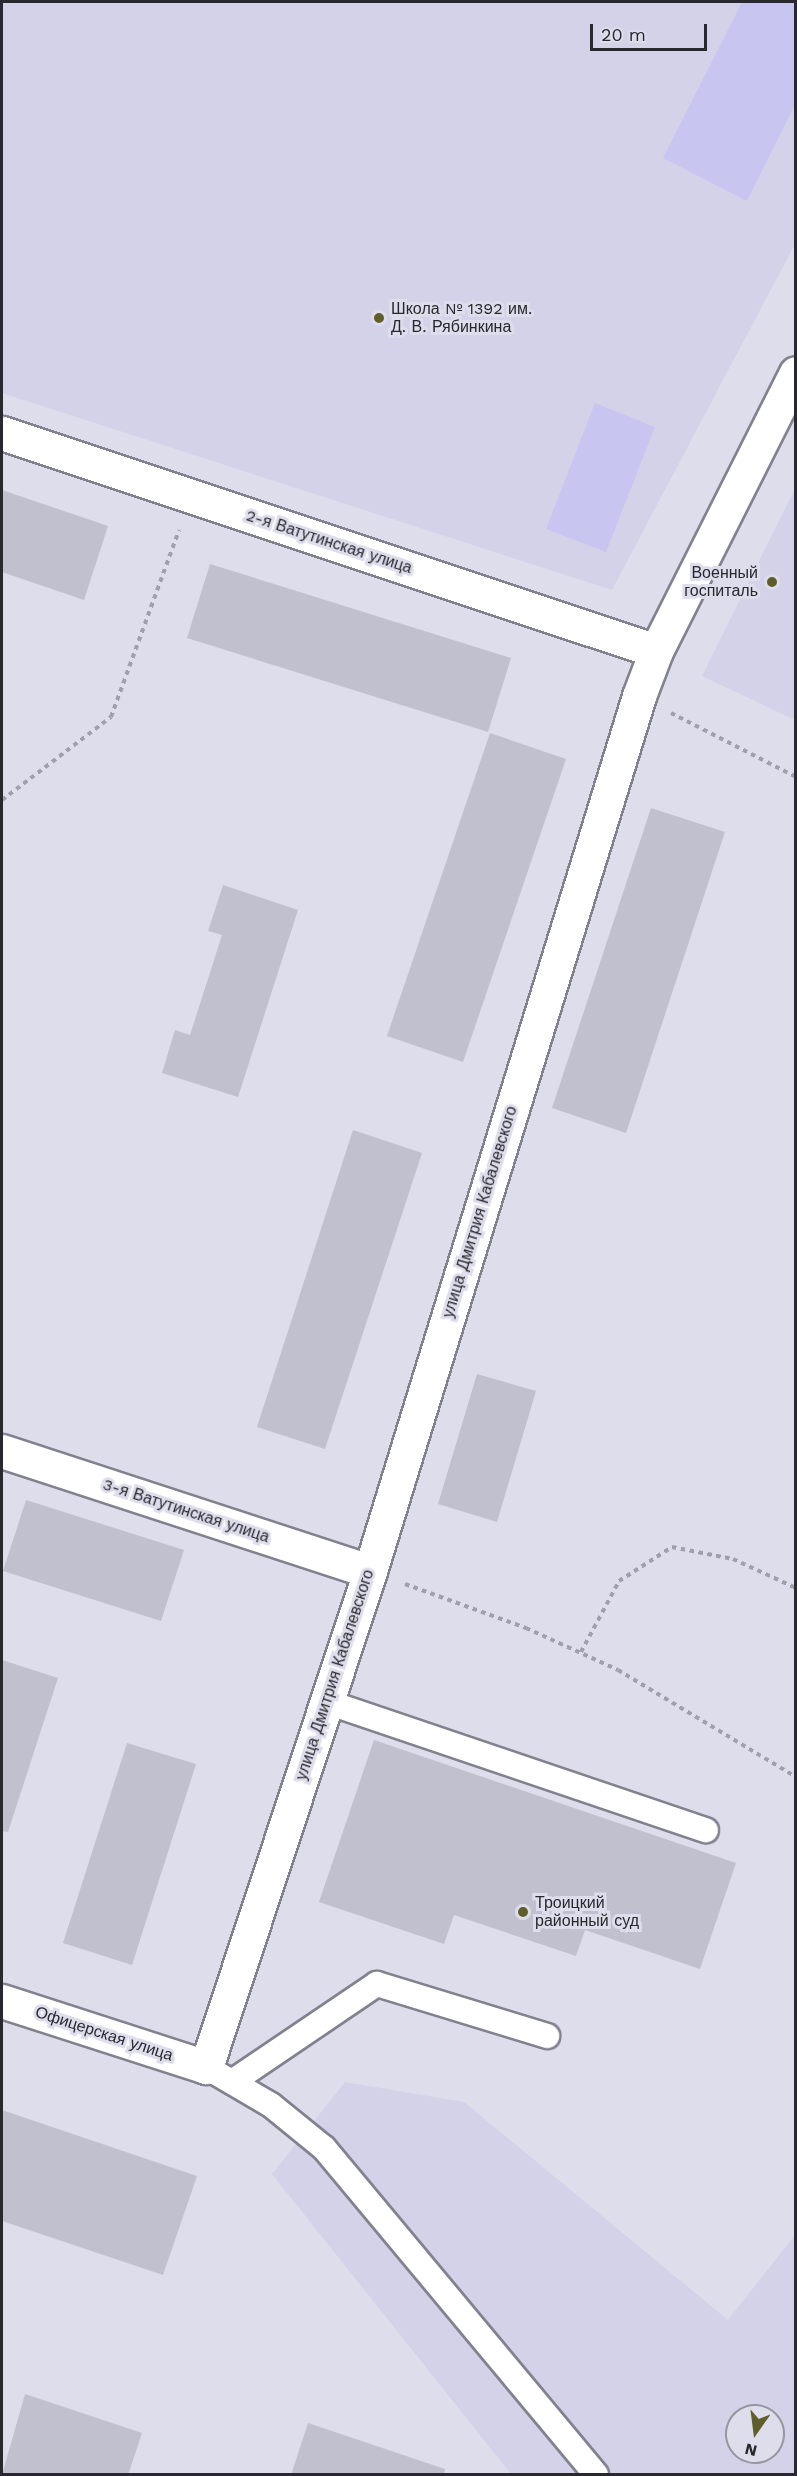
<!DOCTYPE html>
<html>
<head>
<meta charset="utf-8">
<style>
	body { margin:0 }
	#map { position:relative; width:797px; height:2476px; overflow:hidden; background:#deddec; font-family:"Work Sans",sans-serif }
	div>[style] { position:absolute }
	.built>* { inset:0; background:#d3d2e8 }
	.green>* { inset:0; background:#c8c5f0 }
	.building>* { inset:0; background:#c1c0cf }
	.path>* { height:4px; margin-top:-2px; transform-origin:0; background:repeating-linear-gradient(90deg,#a09fab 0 4.5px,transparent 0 9px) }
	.roads { filter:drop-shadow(2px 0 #82828f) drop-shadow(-2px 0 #82828f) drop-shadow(0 2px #82828f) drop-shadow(0 -2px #82828f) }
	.service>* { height:24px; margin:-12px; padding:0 12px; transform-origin:12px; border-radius:12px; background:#fff }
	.minor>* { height:33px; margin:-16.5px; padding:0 16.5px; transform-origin:16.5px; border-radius:16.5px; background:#fff }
	.dots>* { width:16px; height:16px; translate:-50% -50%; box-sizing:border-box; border:3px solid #deddec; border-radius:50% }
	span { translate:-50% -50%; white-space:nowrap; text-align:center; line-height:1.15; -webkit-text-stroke:6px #deddec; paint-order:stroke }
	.poi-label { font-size:16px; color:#29282e }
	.left { translate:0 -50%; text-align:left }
	.right { translate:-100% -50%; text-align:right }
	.street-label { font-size:16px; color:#29282e }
	.frame { position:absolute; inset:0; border:3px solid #29282e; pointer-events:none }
	.north { position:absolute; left:725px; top:2404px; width:60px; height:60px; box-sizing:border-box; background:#deddec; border:2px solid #9695a0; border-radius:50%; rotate:194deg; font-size:16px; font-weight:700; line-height:24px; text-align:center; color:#29282e }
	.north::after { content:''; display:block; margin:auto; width:21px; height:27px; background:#5f5e2b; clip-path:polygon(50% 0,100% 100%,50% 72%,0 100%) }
	.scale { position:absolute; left:590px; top:24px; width:117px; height:27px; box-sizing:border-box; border:3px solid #29282e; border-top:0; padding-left:8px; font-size:18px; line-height:21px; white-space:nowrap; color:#29282e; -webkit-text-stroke:4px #deddec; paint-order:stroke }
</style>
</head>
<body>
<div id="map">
	<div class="built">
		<i style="clip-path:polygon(2px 2px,795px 2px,795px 244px,612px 590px,2px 393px)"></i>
		<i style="clip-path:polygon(795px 489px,795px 720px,702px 676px)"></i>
		<i style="clip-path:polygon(evenodd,345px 2082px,464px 2102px,728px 2320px,795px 2235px,795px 2474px,511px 2474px,272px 2174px,345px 2082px,737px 2416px,773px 2416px,773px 2452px,737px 2452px,737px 2416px)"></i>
	</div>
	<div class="green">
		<i style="clip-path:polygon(742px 2px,796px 2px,795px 105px,747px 201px,663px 158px)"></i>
		<i style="clip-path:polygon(595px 403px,655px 427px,606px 552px,546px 529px)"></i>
	</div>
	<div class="building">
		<i style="clip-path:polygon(2px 490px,108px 526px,84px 600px,2px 572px)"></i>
		<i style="clip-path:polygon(210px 564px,511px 658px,488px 732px,187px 638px)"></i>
		<i style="clip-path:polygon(490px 733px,566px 759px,463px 1062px,387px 1036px)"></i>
		<i style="clip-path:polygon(651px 808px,725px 832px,626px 1133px,552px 1108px)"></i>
		<i style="clip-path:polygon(223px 885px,298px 910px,238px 1097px,162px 1073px,175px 1030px,190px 1035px,222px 935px,208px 931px)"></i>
		<i style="clip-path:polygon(353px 1130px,422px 1153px,325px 1449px,257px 1427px)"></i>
		<i style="clip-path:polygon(477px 1374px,536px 1391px,497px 1522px,438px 1504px)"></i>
		<i style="clip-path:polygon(26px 1500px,184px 1550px,161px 1621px,3px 1571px)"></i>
		<i style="clip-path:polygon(2px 1660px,58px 1678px,8px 1832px,2px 1831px)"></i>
		<i style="clip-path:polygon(374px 1740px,736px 1863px,700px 1969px,585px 1930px,576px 1956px,454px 1915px,444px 1944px,319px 1902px)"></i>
		<i style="clip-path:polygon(127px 1743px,196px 1764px,132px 1965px,63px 1943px)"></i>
		<i style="clip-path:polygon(2px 2110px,197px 2176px,163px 2275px,2px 2221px)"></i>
		<i style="clip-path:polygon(25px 2394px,142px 2433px,128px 2475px,2px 2475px)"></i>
		<i style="clip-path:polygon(308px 2423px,445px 2469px,444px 2475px,291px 2475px)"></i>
	</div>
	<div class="path">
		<i style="left:671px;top:713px;width:140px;rotate:27.1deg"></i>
		<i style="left:2px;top:800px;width:137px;rotate:-37.3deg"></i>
		<i style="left:111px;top:717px;width:199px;rotate:-70deg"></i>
		<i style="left:405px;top:1584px;width:129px;rotate:20deg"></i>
		<i style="left:526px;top:1628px;width:101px;rotate:24.5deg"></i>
		<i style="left:618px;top:1670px;width:208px;rotate:31deg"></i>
		<i style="left:581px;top:1652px;width:81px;rotate:-61.8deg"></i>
		<i style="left:619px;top:1581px;width:63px;rotate:-32.7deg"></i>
		<i style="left:672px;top:1547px;width:62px;rotate:11.1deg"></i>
		<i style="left:733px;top:1559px;width:69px;rotate:24.7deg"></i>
	</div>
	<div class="roads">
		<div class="service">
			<i style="left:327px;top:1702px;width:400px;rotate:18.7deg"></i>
			<i style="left:206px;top:2067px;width:75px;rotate:30.3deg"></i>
			<i style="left:271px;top:2105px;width:68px;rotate:39.1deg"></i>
			<i style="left:324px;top:2148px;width:425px;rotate:50.2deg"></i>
			<i style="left:232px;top:2082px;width:175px;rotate:-34.1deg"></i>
			<i style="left:377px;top:1984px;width:178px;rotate:17deg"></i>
		</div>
		<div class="minor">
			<i style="left:2px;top:433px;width:689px;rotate:18.43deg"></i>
			<i style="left:2px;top:1451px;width:387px;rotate:18.1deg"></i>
			<i style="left:2px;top:2001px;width:214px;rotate:17.9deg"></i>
			<i style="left:206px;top:2067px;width:522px;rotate:-71.7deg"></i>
			<i style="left:370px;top:1571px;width:915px;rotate:-72.91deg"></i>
			<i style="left:639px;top:696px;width:48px;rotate:-69.3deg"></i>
			<i style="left:656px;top:651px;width:311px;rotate:-63.3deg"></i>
		</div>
	</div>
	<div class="dots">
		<i style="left:379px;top:318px;background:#5f5e2b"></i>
		<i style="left:772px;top:582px;background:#5f5e2b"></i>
		<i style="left:523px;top:1912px;background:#5f5e2b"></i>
	</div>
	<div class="poi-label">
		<span class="left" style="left:391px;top:318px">Школа № 1392 им.<br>Д. В. Рябинкина</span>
		<span class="right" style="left:758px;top:582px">Военный<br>госпиталь</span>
		<span class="left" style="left:535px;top:1912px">Троицкий<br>районный суд</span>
	</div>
	<div class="street-label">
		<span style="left:329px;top:542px;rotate:18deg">2-я Ватутинская улица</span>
		<span style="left:480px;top:1212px;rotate:-73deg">улица Дмитрия Кабалевского</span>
		<span style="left:186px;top:1511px;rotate:18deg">3-я Ватутинская улица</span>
		<span style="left:335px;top:1675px;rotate:-72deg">улица Дмитрия Кабалевского</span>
		<span style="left:104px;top:2034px;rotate:18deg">Офицерская улица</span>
	</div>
	<div class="frame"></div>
	<div class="north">N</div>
	<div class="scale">20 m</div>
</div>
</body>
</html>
